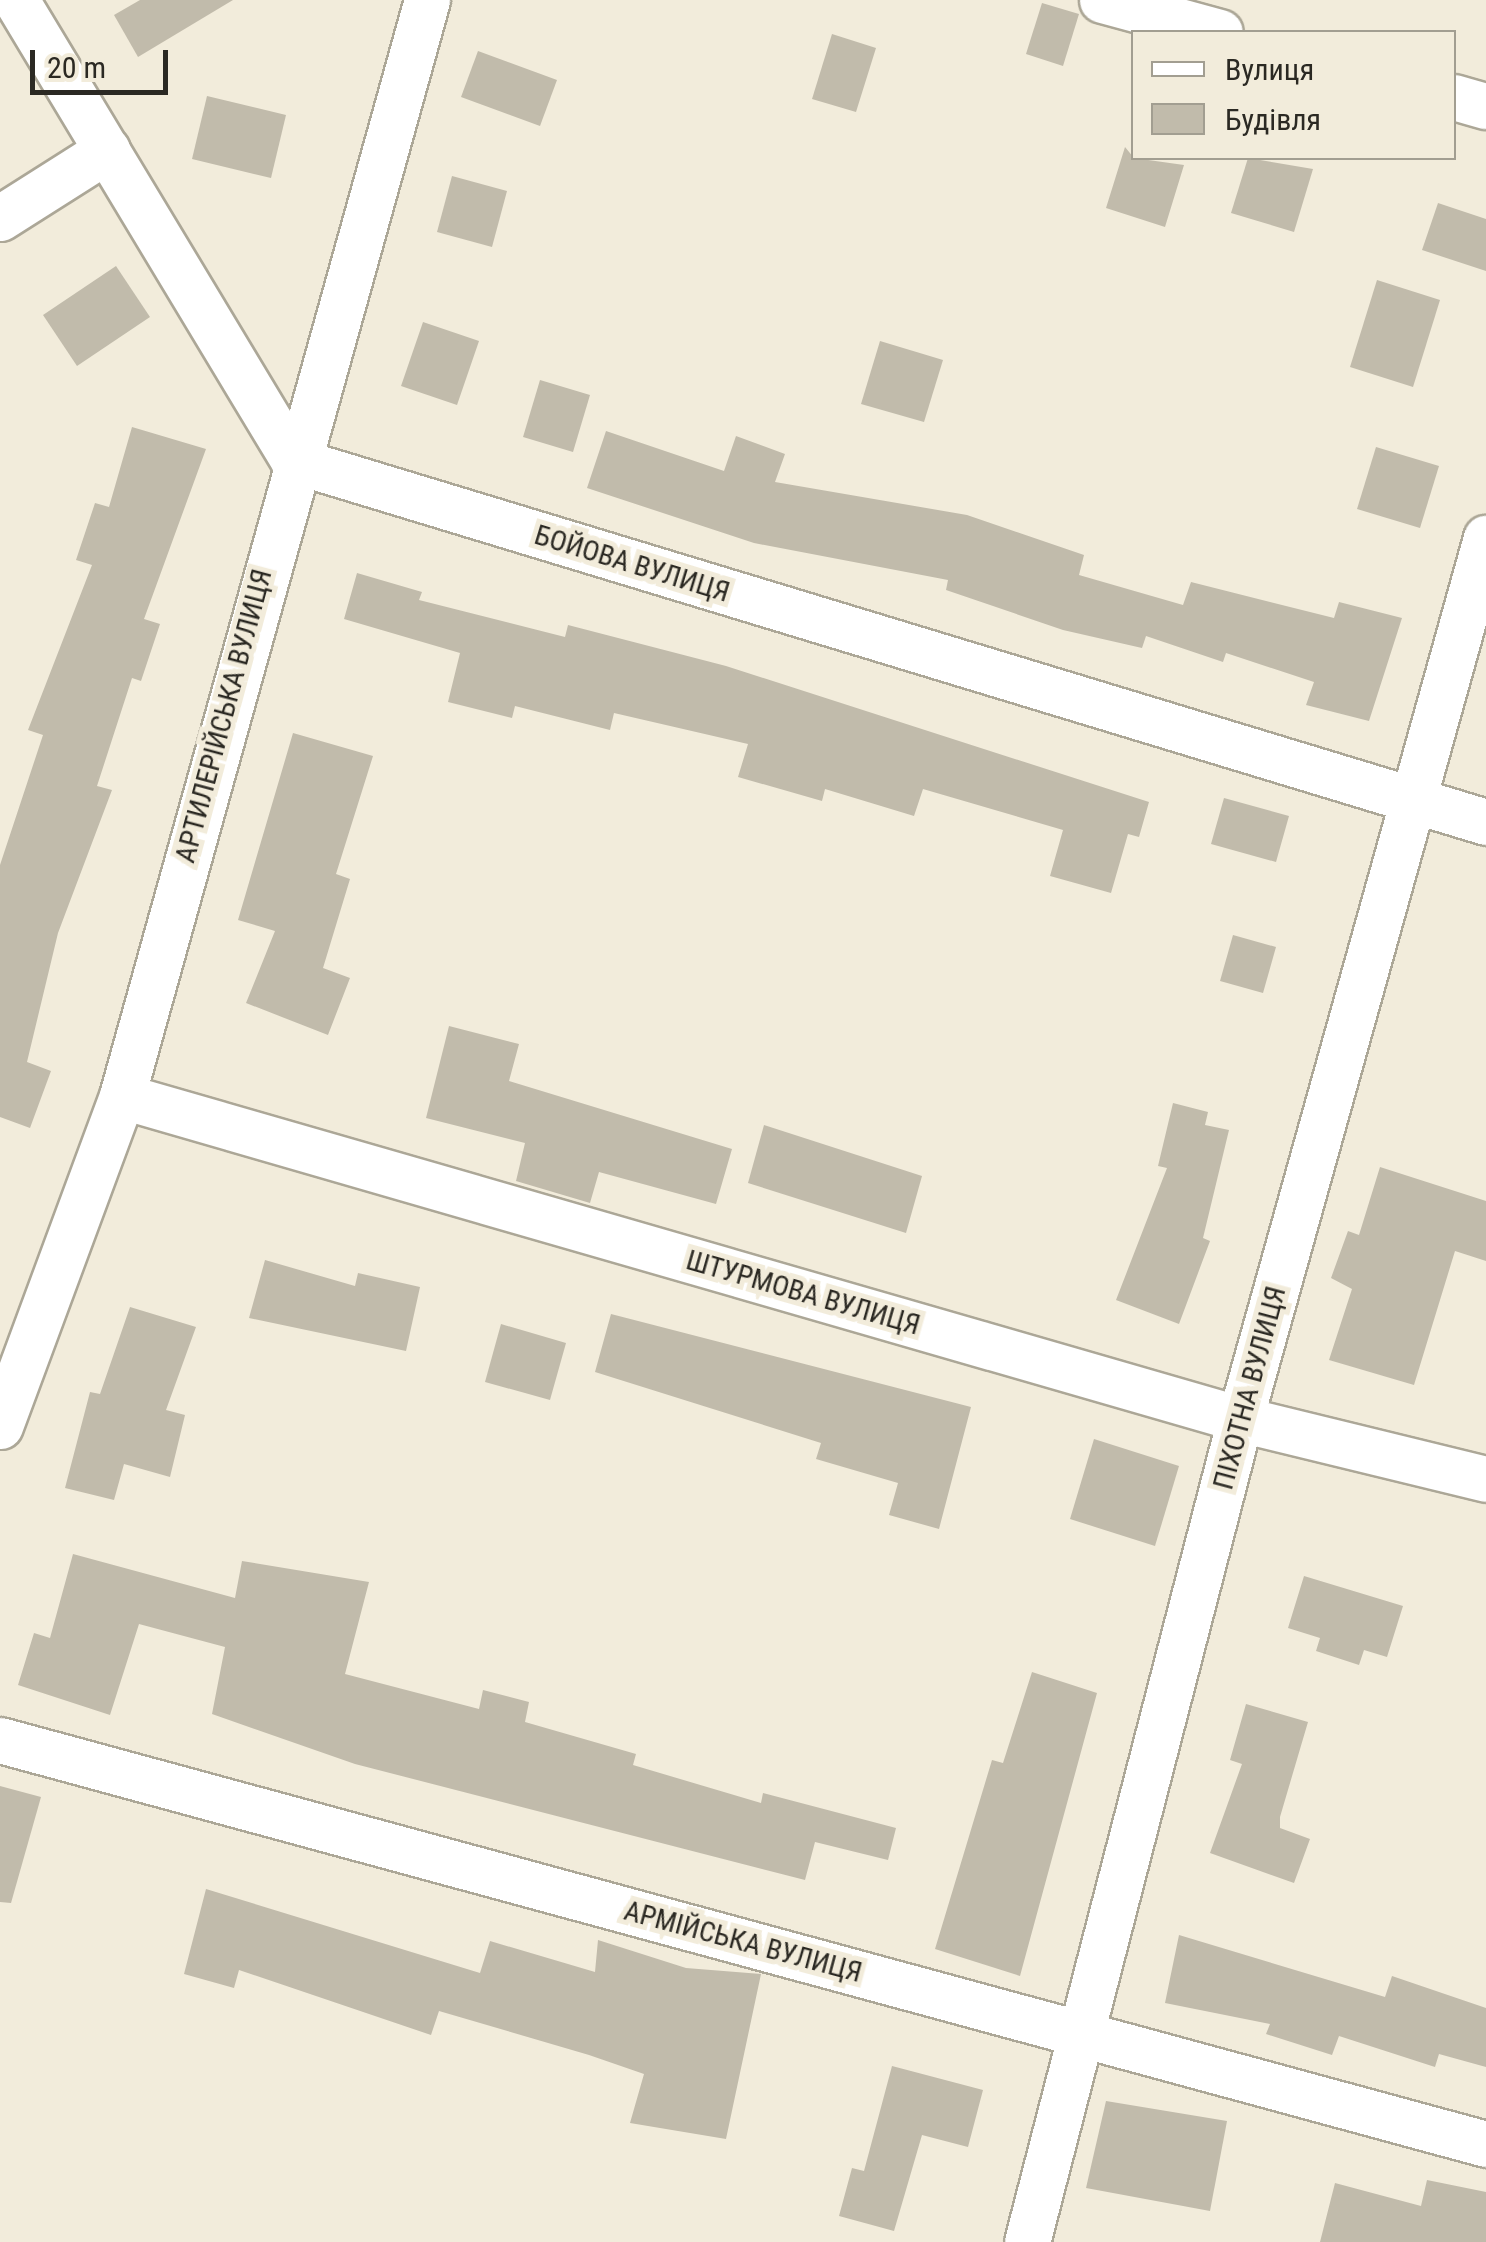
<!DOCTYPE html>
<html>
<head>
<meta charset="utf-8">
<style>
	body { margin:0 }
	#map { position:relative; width:1486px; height:2242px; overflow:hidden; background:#f2ecdb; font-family:"Roboto Condensed",sans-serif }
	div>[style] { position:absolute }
	.building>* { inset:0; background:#c1bbab }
	.roads { filter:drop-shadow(2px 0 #aca797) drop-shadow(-2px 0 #aca797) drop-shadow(0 2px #aca797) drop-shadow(0 -2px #aca797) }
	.street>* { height:45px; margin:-22.5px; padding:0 22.5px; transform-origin:22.5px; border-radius:22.5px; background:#fff }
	span { translate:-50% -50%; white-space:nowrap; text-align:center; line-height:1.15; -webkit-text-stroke:10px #f2ecdb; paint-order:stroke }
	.street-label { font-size:28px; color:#2b2923 }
	.legend { position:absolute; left:1131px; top:30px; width:325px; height:130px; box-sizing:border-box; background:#f2ecdb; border:2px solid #a29e91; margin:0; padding:12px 18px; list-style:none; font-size:30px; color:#2b2923 }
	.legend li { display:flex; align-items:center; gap:20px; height:50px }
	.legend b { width:50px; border:2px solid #a29e91 }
	.scale { position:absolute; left:30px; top:50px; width:138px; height:45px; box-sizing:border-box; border:5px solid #2b2923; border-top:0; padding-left:12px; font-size:30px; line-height:35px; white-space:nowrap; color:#2b2923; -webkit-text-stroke:8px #f2ecdb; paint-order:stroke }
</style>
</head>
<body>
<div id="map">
	<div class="building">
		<i style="clip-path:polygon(140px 0,233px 0,138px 57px,114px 15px)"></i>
		<i style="clip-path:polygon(1042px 3px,1079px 14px,1063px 66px,1026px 54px)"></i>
		<i style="clip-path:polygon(832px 34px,876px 48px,856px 112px,812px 99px)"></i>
		<i style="clip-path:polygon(478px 51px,557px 80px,540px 126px,461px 97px)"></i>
		<i style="clip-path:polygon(207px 96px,286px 115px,271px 178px,192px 159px)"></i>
		<i style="clip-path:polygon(1125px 147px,1134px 158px,1184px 165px,1165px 227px,1106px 208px)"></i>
		<i style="clip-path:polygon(1248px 158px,1313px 169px,1294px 232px,1231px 213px)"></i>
		<i style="clip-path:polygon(452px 176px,507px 191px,492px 247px,437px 232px)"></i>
		<i style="clip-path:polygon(1438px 203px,1486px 219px,1486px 271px,1422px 250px)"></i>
		<i style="clip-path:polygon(116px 266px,150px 317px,77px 366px,43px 315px)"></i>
		<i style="clip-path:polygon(1377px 280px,1440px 300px,1413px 387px,1350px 367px)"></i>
		<i style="clip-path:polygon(423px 322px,479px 341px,457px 405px,401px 386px)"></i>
		<i style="clip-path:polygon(880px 341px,943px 360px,924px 422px,861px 404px)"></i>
		<i style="clip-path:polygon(540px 380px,590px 395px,573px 452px,523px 437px)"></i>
		<i style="clip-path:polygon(132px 427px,206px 449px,144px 619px,160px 624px,141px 681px,132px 678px,97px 786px,112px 790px,58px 933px,27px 1062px,51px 1071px,30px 1128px,0 1117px,0 865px,43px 735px,28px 730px,92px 565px,76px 560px,95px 503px,109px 507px)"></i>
		<i style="clip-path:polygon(606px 431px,724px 471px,736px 436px,785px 454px,775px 482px,967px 515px,1084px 555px,1079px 575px,1183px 605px,1191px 582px,1334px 618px,1339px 602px,1402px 618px,1369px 721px,1306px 705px,1314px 682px,1226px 653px,1223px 662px,1146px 636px,1142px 648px,1063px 630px,946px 590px,948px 580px,754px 543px,587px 488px)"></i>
		<i style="clip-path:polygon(1376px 447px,1439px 466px,1420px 528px,1357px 509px)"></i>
		<i style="clip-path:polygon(357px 573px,422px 592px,419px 600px,565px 637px,568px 625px,726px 666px,1149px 802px,1139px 837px,1128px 834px,1111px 893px,1050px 876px,1063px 830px,923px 789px,914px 816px,825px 789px,822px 801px,738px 777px,748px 744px,614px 713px,610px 730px,515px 706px,512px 718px,448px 702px,460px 653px,344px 619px)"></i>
		<i style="clip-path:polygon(293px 733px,373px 756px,336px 874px,350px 879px,323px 968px,350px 978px,328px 1035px,246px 1003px,275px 931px,238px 920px)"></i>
		<i style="clip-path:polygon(1224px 798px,1289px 816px,1276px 862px,1211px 844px)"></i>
		<i style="clip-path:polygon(1233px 935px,1276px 947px,1263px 993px,1220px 981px)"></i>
		<i style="clip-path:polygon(449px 1026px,519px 1044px,509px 1081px,732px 1149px,716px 1204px,599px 1172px,590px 1203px,516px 1181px,525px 1143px,426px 1118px)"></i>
		<i style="clip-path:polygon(1173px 1103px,1208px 1112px,1205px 1125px,1229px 1130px,1203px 1238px,1210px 1241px,1179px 1324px,1116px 1300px,1167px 1168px,1158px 1166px)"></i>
		<i style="clip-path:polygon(764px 1125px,922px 1176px,906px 1233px,748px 1183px)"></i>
		<i style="clip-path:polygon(1380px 1167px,1486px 1201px,1486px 1261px,1455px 1251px,1414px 1385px,1329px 1360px,1352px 1289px,1331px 1278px,1348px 1231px,1359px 1235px)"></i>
		<i style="clip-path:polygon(265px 1260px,355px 1286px,358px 1273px,420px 1287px,406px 1351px,249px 1318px)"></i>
		<i style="clip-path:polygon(130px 1307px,196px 1327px,166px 1410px,185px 1415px,170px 1477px,124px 1464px,114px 1500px,65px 1488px,90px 1392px,100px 1394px)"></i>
		<i style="clip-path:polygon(611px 1314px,971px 1407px,939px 1529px,889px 1515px,898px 1483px,816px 1459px,821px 1443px,595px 1372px)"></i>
		<i style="clip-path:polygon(501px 1324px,566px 1343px,550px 1400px,485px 1382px)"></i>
		<i style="clip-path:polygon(1094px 1439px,1179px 1466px,1155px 1546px,1070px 1519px)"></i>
		<i style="clip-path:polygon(73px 1554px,235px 1598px,242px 1561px,369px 1582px,345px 1674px,479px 1709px,483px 1690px,529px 1702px,525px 1722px,636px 1754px,633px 1765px,761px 1803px,763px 1793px,896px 1828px,888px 1860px,815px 1842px,805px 1880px,355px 1764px,212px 1714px,225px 1647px,139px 1624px,110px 1715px,18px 1685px,34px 1633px,50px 1638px)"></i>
		<i style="clip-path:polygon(1304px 1576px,1403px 1606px,1387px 1657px,1364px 1650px,1359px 1665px,1316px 1651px,1320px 1638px,1288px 1628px)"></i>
		<i style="clip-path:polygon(1032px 1672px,1097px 1693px,1020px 1976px,935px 1949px,992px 1760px,1003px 1763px)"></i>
		<i style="clip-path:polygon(1246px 1704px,1308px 1722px,1280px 1817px,1280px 1828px,1310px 1839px,1294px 1883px,1210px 1853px,1242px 1764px,1230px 1760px)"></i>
		<i style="clip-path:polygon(0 1786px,41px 1797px,11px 1903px,0 1902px)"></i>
		<i style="clip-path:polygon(206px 1889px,480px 1973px,490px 1941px,595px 1972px,598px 1940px,686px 1968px,761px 1974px,726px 2139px,630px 2123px,644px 2074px,589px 2055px,439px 2011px,431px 2035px,239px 1970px,234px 1988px,184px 1974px)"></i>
		<i style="clip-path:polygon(1179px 1935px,1385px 1997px,1392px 1976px,1486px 2008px,1486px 2067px,1439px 2054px,1435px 2067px,1339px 2036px,1332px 2055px,1266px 2034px,1270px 2024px,1165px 2003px)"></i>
		<i style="clip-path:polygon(892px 2066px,983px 2090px,968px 2147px,922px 2135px,894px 2231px,839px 2216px,852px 2168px,864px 2171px)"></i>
		<i style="clip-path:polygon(1106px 2101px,1227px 2121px,1210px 2211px,1086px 2188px)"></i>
		<i style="clip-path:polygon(1427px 2180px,1486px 2192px,1486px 2242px,1320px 2242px,1335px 2183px,1421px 2206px)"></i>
	</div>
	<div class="roads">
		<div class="street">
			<i style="left:16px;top:0;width:537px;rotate:58.94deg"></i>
			<i style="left:293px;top:460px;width:1247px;rotate:16.88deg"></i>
			<i style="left:1102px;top:0;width:122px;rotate:15.2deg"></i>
			<i style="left:1454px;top:97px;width:33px;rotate:16deg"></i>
			<i style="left:0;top:218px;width:127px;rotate:-32.4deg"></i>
			<i style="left:122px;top:1096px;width:1164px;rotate:16.11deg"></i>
			<i style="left:1240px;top:1419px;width:253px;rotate:13.7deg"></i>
			<i style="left:0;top:1426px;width:352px;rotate:-69.7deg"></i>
			<i style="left:122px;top:1096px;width:1138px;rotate:-74.45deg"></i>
			<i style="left:0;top:1740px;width:1540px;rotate:15.21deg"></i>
			<i style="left:1027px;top:2242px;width:850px;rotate:-75.49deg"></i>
			<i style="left:1240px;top:1419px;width:915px;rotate:-74.4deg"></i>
		</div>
	</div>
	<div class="street-label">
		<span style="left:632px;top:564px;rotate:17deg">БОЙОВА ВУЛИЦЯ</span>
		<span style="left:224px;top:716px;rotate:-75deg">АРТИЛЕРІЙСЬКА ВУЛИЦЯ</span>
		<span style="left:803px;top:1293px;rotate:16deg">ШТУРМОВА ВУЛИЦЯ</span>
		<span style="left:1250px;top:1388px;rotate:-75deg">ПІХОТНА ВУЛИЦЯ</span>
		<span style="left:743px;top:1942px;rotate:15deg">АРМІЙСЬКА ВУЛИЦЯ</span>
	</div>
	<ul class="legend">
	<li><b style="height:12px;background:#fff"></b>Вулиця</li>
	<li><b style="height:28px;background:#c1bbab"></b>Будівля</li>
	</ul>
	<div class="scale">20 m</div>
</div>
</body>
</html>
